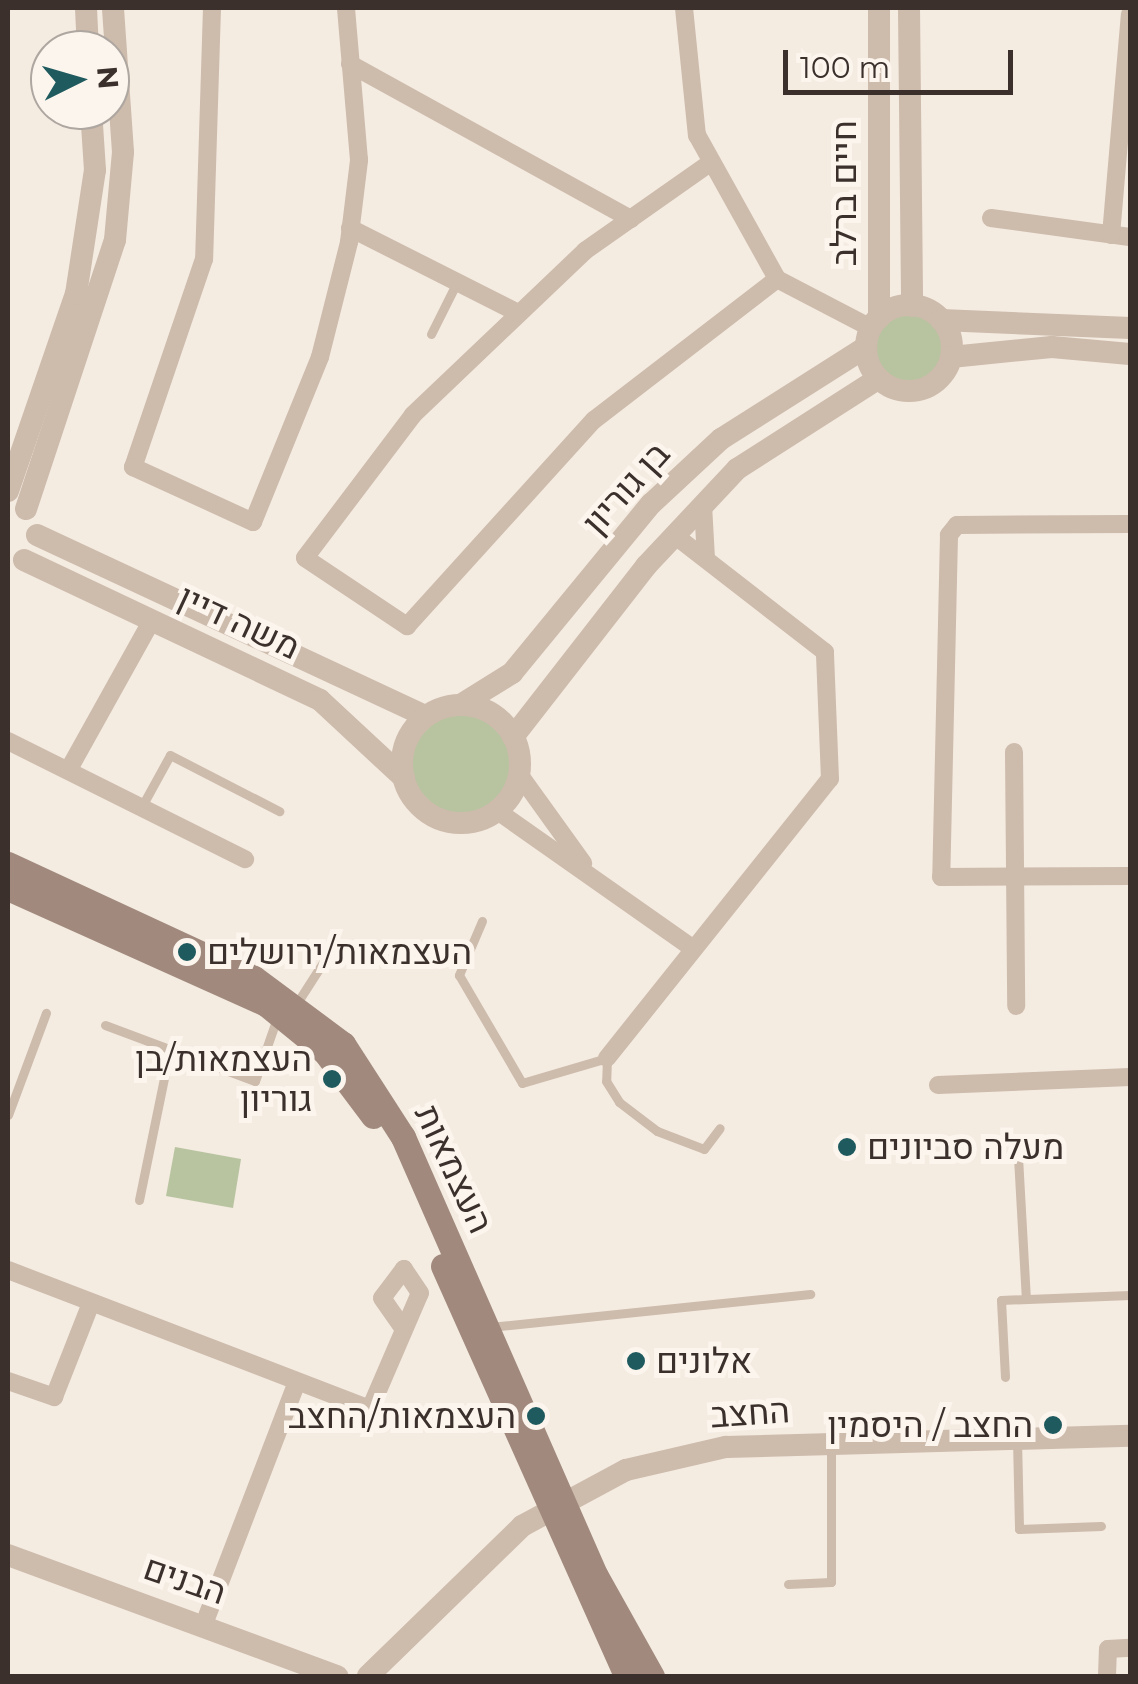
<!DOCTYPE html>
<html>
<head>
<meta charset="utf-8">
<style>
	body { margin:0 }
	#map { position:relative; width:1138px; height:1684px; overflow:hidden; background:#f4ebe1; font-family:Montserrat,Heebo,sans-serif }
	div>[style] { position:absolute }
	.green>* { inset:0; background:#b8c4a0 }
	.round { border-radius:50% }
	.service>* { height:9px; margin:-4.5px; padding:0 4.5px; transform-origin:4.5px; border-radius:4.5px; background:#cdbbac }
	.minor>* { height:18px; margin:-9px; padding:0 9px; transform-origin:9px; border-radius:9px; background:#cdbbac }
	.tertiary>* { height:22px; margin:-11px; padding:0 11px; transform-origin:11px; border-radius:11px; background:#cdbbac }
	.tertiary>.ring { margin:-11px; padding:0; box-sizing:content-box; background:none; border:22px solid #cdbbac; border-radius:50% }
	.secondary>* { height:25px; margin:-12.5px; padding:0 12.5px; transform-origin:12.5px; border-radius:12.5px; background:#a18a7d }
	.dots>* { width:28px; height:28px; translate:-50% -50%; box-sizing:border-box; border:5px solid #fbf5ee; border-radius:50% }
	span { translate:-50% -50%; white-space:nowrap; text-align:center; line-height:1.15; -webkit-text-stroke:10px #fbf5ee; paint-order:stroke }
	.street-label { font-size:35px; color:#3b302b }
	.poi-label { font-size:35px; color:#3b302b }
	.left { translate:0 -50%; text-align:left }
	.right { translate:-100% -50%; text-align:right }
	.frame { position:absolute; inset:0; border:10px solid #3b302b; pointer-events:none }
	.north { position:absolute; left:30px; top:30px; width:100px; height:100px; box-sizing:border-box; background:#fbf5ee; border:2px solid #aea6a0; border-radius:50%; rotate:85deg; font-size:28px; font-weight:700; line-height:40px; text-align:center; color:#3b302b }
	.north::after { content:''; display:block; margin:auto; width:35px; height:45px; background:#1f5a5e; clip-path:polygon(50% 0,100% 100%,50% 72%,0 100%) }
	.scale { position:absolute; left:783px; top:50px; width:230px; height:45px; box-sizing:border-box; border:5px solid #3b302b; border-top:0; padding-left:12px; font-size:30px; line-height:35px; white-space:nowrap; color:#3b302b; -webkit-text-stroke:8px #fbf5ee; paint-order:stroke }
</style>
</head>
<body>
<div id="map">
	<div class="green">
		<i class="round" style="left:869px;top:309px;width:80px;height:80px"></i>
		<i class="round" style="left:405px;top:708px;width:112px;height:112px"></i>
		<i style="clip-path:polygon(175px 1147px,241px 1159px,233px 1208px,166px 1196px)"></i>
	</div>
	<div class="service">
		<i style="left:431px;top:334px;width:58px;rotate:-63.4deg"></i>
		<i style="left:142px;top:806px;width:58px;rotate:-61.2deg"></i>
		<i style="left:170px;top:755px;width:123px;rotate:27.2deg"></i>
		<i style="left:482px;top:921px;width:59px;rotate:113.1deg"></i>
		<i style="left:459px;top:975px;width:125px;rotate:59.7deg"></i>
		<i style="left:522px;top:1083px;width:89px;rotate:-16.4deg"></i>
		<i style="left:607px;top:1058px;width:23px;rotate:92deg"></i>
		<i style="left:606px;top:1081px;width:25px;rotate:58deg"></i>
		<i style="left:619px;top:1102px;width:48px;rotate:37.3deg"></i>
		<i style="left:657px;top:1131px;width:50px;rotate:21deg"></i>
		<i style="left:704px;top:1149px;width:26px;rotate:-53deg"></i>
		<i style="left:297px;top:1003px;width:63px;rotate:-57.3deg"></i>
		<i style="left:105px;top:1025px;width:160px;rotate:20.5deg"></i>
		<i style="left:255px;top:1081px;width:67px;rotate:-70.8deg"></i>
		<i style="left:8px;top:1115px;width:109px;rotate:-69.6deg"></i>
		<i style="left:1018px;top:1157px;width:142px;rotate:86.8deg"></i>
		<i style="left:139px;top:1200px;width:154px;rotate:-78.4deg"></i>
		<i style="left:490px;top:1327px;width:322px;rotate:-5.9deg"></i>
		<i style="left:1005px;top:1377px;width:77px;rotate:-93deg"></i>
		<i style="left:1001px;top:1300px;width:129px;rotate:-2.2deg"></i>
		<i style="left:1017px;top:1439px;width:90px;rotate:88.7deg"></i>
		<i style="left:1019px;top:1529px;width:82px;rotate:-2.1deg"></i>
		<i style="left:788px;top:1584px;width:43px;rotate:-2.7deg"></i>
		<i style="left:831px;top:1582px;width:135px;rotate:-90deg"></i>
	</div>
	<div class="minor">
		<i style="left:212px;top:8px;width:251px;rotate:91.8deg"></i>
		<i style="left:204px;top:259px;width:220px;rotate:108.8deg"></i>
		<i style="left:133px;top:467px;width:132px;rotate:24.6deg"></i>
		<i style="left:253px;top:522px;width:178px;rotate:-67.9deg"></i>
		<i style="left:320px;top:357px;width:119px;rotate:-75.8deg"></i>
		<i style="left:349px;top:242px;width:83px;rotate:-83deg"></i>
		<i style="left:359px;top:160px;width:153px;rotate:-94.9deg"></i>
		<i style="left:684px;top:8px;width:128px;rotate:84.2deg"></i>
		<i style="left:697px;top:135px;width:165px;rotate:60.9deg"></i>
		<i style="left:777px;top:279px;width:106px;rotate:27.5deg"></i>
		<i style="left:350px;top:64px;width:321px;rotate:28.9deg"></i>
		<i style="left:710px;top:163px;width:153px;rotate:144.9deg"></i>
		<i style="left:585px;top:251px;width:238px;rotate:136.4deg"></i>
		<i style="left:413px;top:415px;width:179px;rotate:127.1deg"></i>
		<i style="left:305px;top:558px;width:123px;rotate:33.7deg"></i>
		<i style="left:407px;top:626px;width:278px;rotate:-47.8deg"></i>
		<i style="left:594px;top:420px;width:231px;rotate:-37.6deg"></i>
		<i style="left:991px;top:218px;width:140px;rotate:7.8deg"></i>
		<i style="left:350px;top:228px;width:188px;rotate:26.8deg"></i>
		<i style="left:1111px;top:235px;width:221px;rotate:-85.1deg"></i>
		<i style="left:703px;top:505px;width:53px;rotate:86.8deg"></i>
		<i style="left:1130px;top:524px;width:173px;rotate:179.7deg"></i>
		<i style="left:957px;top:525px;width:13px;rotate:129deg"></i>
		<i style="left:949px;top:535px;width:342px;rotate:91.3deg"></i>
		<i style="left:941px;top:877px;width:189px;rotate:-0.3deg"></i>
		<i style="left:8px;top:741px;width:265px;rotate:26.5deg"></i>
		<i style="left:1014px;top:752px;width:254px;rotate:89.5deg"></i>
		<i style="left:69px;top:769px;width:171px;rotate:-60.9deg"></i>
		<i style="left:519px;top:774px;width:110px;rotate:54.3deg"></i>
		<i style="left:496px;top:810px;width:238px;rotate:35.1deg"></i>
		<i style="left:607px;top:1058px;width:357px;rotate:-51.4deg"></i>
		<i style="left:830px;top:779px;width:127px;rotate:-92.3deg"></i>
		<i style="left:825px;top:652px;width:191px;rotate:-142.2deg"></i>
		<i style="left:938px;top:1085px;width:192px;rotate:-2.4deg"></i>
		<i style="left:8px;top:1270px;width:388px;rotate:21deg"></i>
		<i style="left:370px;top:1409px;width:126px;rotate:-66.7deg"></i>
		<i style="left:420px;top:1293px;width:29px;rotate:-124deg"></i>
		<i style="left:404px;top:1269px;width:36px;rotate:127deg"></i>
		<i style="left:382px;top:1298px;width:37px;rotate:55deg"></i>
		<i style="left:8px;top:1381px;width:49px;rotate:19.2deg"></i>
		<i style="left:54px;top:1397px;width:101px;rotate:-68.5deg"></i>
		<i style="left:204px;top:1624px;width:259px;rotate:-69deg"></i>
		<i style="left:1107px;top:1676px;width:27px;rotate:-88deg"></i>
		<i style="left:1108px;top:1649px;width:22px;rotate:-3deg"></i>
	</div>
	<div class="tertiary">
		<i style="left:86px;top:8px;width:42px;rotate:87.3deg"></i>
		<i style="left:909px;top:8px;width:298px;rotate:89.4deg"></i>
		<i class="ring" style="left:866px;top:305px;width:64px;height:64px"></i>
		<i style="left:879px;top:318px;width:310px;rotate:-90deg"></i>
		<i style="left:941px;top:320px;width:189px;rotate:2.4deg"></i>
		<i style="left:951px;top:357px;width:101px;rotate:-5.7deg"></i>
		<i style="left:1052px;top:347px;width:78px;rotate:5.1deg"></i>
		<i style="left:8px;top:491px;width:208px;rotate:-71deg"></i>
		<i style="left:76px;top:294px;width:125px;rotate:-81.3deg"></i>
		<i style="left:95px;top:170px;width:60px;rotate:-93.8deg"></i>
		<i style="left:26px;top:509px;width:283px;rotate:-71.7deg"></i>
		<i style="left:115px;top:240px;width:88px;rotate:-84.8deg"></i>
		<i style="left:123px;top:152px;width:144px;rotate:-94deg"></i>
		<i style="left:37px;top:535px;width:428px;rotate:25deg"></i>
		<i style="left:24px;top:560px;width:327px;rotate:25.3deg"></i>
		<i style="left:320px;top:700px;width:115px;rotate:42.9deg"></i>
		<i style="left:462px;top:704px;width:59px;rotate:-31.8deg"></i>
		<i style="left:512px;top:673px;width:219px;rotate:-50.6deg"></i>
		<i style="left:651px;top:504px;width:96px;rotate:-42.9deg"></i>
		<i style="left:721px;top:439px;width:172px;rotate:-32.4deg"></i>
		<i class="ring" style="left:402px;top:705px;width:96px;height:96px"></i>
		<i style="left:513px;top:737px;width:217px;rotate:-52.1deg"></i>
		<i style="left:646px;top:566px;width:133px;rotate:-46.8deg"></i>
		<i style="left:737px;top:469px;width:165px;rotate:-32.6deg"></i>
		<i style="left:8px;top:1555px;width:351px;rotate:20.2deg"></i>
		<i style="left:368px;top:1676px;width:215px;rotate:-44.2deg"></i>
		<i style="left:522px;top:1526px;width:118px;rotate:-28.3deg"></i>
		<i style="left:626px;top:1470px;width:103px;rotate:-13deg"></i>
		<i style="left:726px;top:1447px;width:404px;rotate:-1.6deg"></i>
	</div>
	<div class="secondary">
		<i style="left:8px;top:864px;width:271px;rotate:24.9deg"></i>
		<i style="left:254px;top:978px;width:111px;rotate:36.6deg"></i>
		<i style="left:343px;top:1044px;width:111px;rotate:57.2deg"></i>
		<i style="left:403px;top:1137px;width:480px;rotate:66.3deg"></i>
		<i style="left:596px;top:1576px;width:115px;rotate:60.8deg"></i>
		<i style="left:8px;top:888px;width:283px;rotate:24.2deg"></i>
		<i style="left:266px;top:1004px;width:76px;rotate:39.1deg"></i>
		<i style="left:325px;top:1052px;width:80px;rotate:53.1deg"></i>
		<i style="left:443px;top:1266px;width:449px;rotate:65.9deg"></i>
	</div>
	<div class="dots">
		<i style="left:187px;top:952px;background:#1f5a5e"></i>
		<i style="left:332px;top:1079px;background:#1f5a5e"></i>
		<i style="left:847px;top:1147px;background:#1f5a5e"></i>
		<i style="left:636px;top:1361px;background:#1f5a5e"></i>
		<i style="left:536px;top:1416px;background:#1f5a5e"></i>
		<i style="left:1053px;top:1425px;background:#1f5a5e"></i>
	</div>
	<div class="street-label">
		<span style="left:844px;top:193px;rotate:-90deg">חיים ברלב</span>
		<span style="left:626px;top:488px;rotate:-48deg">בן גוריון</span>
		<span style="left:239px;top:622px;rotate:25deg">משה דיין</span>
		<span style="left:454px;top:1169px;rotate:65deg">העצמאות</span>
		<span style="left:750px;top:1413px;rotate:-4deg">החצב</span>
		<span style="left:185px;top:1580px;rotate:19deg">הבנים</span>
	</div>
	<div class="poi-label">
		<span class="left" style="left:207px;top:952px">העצמאות/ירושלים</span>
		<span class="right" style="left:312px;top:1079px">העצמאות/בן<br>גוריון</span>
		<span class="left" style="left:867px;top:1147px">מעלה סביונים</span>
		<span class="left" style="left:656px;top:1361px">אלונים</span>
		<span class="right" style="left:516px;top:1416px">העצמאות/החצב</span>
		<span class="right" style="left:1033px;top:1425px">החצב / היסמין</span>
	</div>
	<div class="frame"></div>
	<div class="north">N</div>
	<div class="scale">100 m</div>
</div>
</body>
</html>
